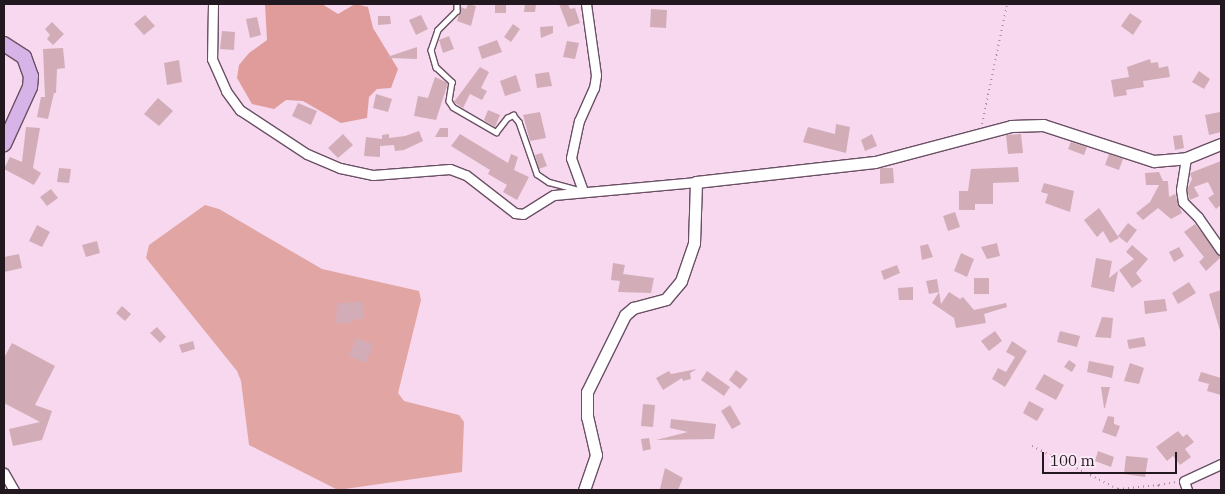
<!DOCTYPE html>
<html>
<head>
<meta charset="utf-8">
<style>
	body { margin:0 }
	#map { position:relative; width:1225px; height:494px; overflow:hidden; background:#f7d8ee; font-family:"IBM Plex Serif",serif }
	div>[style] { position:absolute }
	.green>* { inset:0; background:#e1a5a3 }
	.forest>* { inset:0; background:#df9c9a }
	.building>* { inset:0; background:#d2adb8 }
	.path>* { height:2px; margin-top:-1px; transform-origin:0; background:repeating-linear-gradient(90deg,#a68fa0 0 1px,transparent 0 5px) }
	.roads { filter:drop-shadow(1px 0 #6a5064) drop-shadow(-1px 0 #6a5064) drop-shadow(0 1px #6a5064) drop-shadow(0 -1px #6a5064) }
	.service>* { height:4.5px; margin:-2.25px; padding:0 2.25px; transform-origin:2.25px; border-radius:2.25px; background:#fff }
	.minor>* { height:9px; margin:-4.5px; padding:0 4.5px; transform-origin:4.5px; border-radius:4.5px; background:#fff }
	.tertiary>* { height:11px; margin:-5.5px; padding:0 5.5px; transform-origin:5.5px; border-radius:5.5px; background:#fff }
	.primary>* { height:14px; margin:-7px; padding:0 7px; transform-origin:7px; border-radius:7px; background:#d6b4e8 }
	span { translate:-50% -50%; white-space:nowrap; text-align:center; line-height:1.15; -webkit-text-stroke:4px #fce9f7; paint-order:stroke }
	.frame { position:absolute; inset:0; border:5px solid #221820; pointer-events:none }
	.scale { position:absolute; left:1042px; top:452px; width:135px; height:22px; box-sizing:border-box; border:2px solid #221820; border-top:0; padding-left:6px; font-size:15px; line-height:18px; white-space:nowrap; color:#221820; -webkit-text-stroke:4px #fce9f7; paint-order:stroke }
</style>
</head>
<body>
<div id="map">
	<div class="green">
		<i style="clip-path:polygon(205px 205px,219px 209px,322px 269px,419px 291px,421px 300px,398px 393px,404px 401px,459px 415px,464px 422px,462px 472px,338px 490px,249px 445px,241px 381px,237px 371px,146px 258px,149px 245px)"></i>
	</div>
	<div class="forest">
		<i style="clip-path:polygon(265px 4px,322px 4px,338px 14px,355px 4px,368px 7px,373px 28px,398px 69px,391px 88px,377px 89px,369px 97px,367px 118px,341px 123px,303px 101px,286px 100px,274px 109px,252px 104px,237px 78px,239px 65px,249px 53px,267px 40px)"></i>
	</div>
	<div class="building">
		<i style="clip-path:polygon(468px 4px,476px 6px,471px 26px,457px 21px,461px 7px,466px 9px)"></i>
		<i style="clip-path:polygon(495px 4px,506px 4px,506px 13px,495px 13px)"></i>
		<i style="clip-path:polygon(525px 4px,536px 4px,535px 12px,524px 12px)"></i>
		<i style="clip-path:polygon(559px 4px,568px 4px,570px 9px,575px 8px,580px 23px,568px 27px)"></i>
		<i style="clip-path:polygon(651px 9px,667px 10px,666px 28px,650px 27px)"></i>
		<i style="clip-path:polygon(1130px 13px,1142px 21px,1133px 35px,1121px 26px)"></i>
		<i style="clip-path:polygon(145px 15px,155px 26px,144px 35px,134px 24px)"></i>
		<i style="clip-path:polygon(421px 15px,428px 29px,416px 35px,409px 20px)"></i>
		<i style="clip-path:polygon(378px 16px,390px 16px,391px 24px,378px 25px)"></i>
		<i style="clip-path:polygon(257px 17px,261px 35px,250px 38px,246px 19px)"></i>
		<i style="clip-path:polygon(52px 22px,64px 34px,53px 45px,47px 39px,50px 35px,45px 29px)"></i>
		<i style="clip-path:polygon(513px 24px,520px 29px,511px 42px,504px 37px)"></i>
		<i style="clip-path:polygon(553px 26px,553px 33px,541px 38px,540px 27px)"></i>
		<i style="clip-path:polygon(222px 31px,235px 32px,234px 50px,220px 49px)"></i>
		<i style="clip-path:polygon(449px 36px,454px 49px,443px 53px,439px 40px)"></i>
		<i style="clip-path:polygon(497px 40px,502px 52px,482px 59px,478px 47px)"></i>
		<i style="clip-path:polygon(567px 41px,579px 43px,575px 59px,563px 57px)"></i>
		<i style="clip-path:polygon(417px 47px,417px 59px,388px 58px,387px 57px)"></i>
		<i style="clip-path:polygon(63px 48px,65px 68px,57px 69px,56px 93px,54px 93px,48px 119px,37px 117px,41px 97px,45px 97px,43px 49px)"></i>
		<i style="clip-path:polygon(1150px 59px,1151px 63px,1158px 62px,1159px 68px,1168px 66px,1170px 77px,1143px 81px,1144px 87px,1126px 90px,1127px 95px,1114px 97px,1111px 80px,1129px 77px,1127px 67px)"></i>
		<i style="clip-path:polygon(179px 60px,182px 82px,167px 85px,164px 63px)"></i>
		<i style="clip-path:polygon(480px 67px,489px 72px,481px 88px,487px 91px,482px 100px,470px 94px,463px 108px,454px 102px)"></i>
		<i style="clip-path:polygon(1199px 71px,1210px 79px,1204px 89px,1192px 82px)"></i>
		<i style="clip-path:polygon(549px 72px,552px 86px,537px 88px,535px 74px)"></i>
		<i style="clip-path:polygon(516px 75px,521px 91px,505px 96px,500px 81px)"></i>
		<i style="clip-path:polygon(435px 77px,448px 83px,436px 120px,414px 116px,418px 96px,428px 98px)"></i>
		<i style="clip-path:polygon(376px 94px,392px 99px,388px 112px,373px 108px)"></i>
		<i style="clip-path:polygon(158px 98px,173px 111px,159px 126px,144px 114px)"></i>
		<i style="clip-path:polygon(298px 103px,317px 111px,311px 125px,292px 116px)"></i>
		<i style="clip-path:polygon(488px 110px,500px 115px,495px 127px,484px 120px)"></i>
		<i style="clip-path:polygon(540px 112px,546px 138px,530px 141px,523px 115px)"></i>
		<i style="clip-path:polygon(1220px 112px,1221px 132px,1209px 135px,1205px 115px)"></i>
		<i style="clip-path:polygon(836px 124px,850px 127px,846px 153px,803px 142px,808px 127px,835px 134px)"></i>
		<i style="clip-path:polygon(26px 127px,40px 128px,33px 168px,41px 173px,34px 185px,4px 169px,10px 157px,22px 162px)"></i>
		<i style="clip-path:polygon(440px 128px,448px 128px,448px 137px,435px 137px)"></i>
		<i style="clip-path:polygon(419px 131px,423px 141px,404px 150px,395px 151px,394px 145px,380px 146px,380px 157px,364px 156px,366px 137px,382px 139px,382px 135px,389px 134px,389px 138px,405px 136px)"></i>
		<i style="clip-path:polygon(343px 134px,353px 145px,338px 158px,328px 148px)"></i>
		<i style="clip-path:polygon(460px 134px,508px 163px,511px 154px,518px 157px,514px 170px,529px 177px,517px 200px,503px 192px,507px 185px,488px 174px,490px 170px,451px 146px)"></i>
		<i style="clip-path:polygon(872px 134px,877px 146px,865px 151px,861px 140px)"></i>
		<i style="clip-path:polygon(1021px 134px,1023px 153px,1008px 154px,1006px 135px)"></i>
		<i style="clip-path:polygon(1182px 135px,1184px 148px,1175px 150px,1173px 136px)"></i>
		<i style="clip-path:polygon(1071px 142px,1087px 147px,1084px 155px,1068px 149px)"></i>
		<i style="clip-path:polygon(542px 153px,547px 166px,539px 169px,535px 155px)"></i>
		<i style="clip-path:polygon(1109px 154px,1123px 159px,1119px 170px,1105px 165px)"></i>
		<i style="clip-path:polygon(1221px 161px,1221px 205px,1216px 209px,1208px 198px,1214px 194px,1208px 182px,1194px 187px,1199px 196px,1190px 200px,1187px 190px,1192px 179px,1190px 173px)"></i>
		<i style="clip-path:polygon(1018px 167px,1019px 182px,993px 183px,993px 204px,975px 204px,975px 210px,959px 210px,959px 191px,968px 191px,971px 169px)"></i>
		<i style="clip-path:polygon(59px 168px,71px 169px,69px 183px,57px 182px)"></i>
		<i style="clip-path:polygon(880px 168px,893px 168px,894px 183px,880px 184px)"></i>
		<i style="clip-path:polygon(1159px 172px,1163px 181px,1168px 181px,1169px 197px,1175px 194px,1182px 213px,1171px 219px,1158px 208px,1143px 220px,1136px 213px,1150px 202px,1159px 185px,1146px 185px,1145px 173px)"></i>
		<i style="clip-path:polygon(1044px 183px,1074px 191px,1070px 212px,1045px 203px,1048px 194px,1041px 192px)"></i>
		<i style="clip-path:polygon(51px 189px,58px 198px,47px 206px,40px 197px)"></i>
		<i style="clip-path:polygon(1099px 208px,1119px 238px,1110px 243px,1103px 231px,1097px 237px,1084px 220px)"></i>
		<i style="clip-path:polygon(955px 212px,960px 227px,948px 231px,943px 216px)"></i>
		<i style="clip-path:polygon(1128px 223px,1137px 230px,1127px 243px,1118px 236px)"></i>
		<i style="clip-path:polygon(1195px 224px,1221px 257px,1206px 271px,1199px 262px,1204px 257px,1184px 232px)"></i>
		<i style="clip-path:polygon(37px 225px,50px 232px,42px 247px,29px 241px)"></i>
		<i style="clip-path:polygon(97px 241px,100px 253px,86px 257px,82px 245px)"></i>
		<i style="clip-path:polygon(997px 243px,1000px 256px,987px 259px,981px 247px)"></i>
		<i style="clip-path:polygon(928px 244px,933px 257px,922px 260px,920px 246px)"></i>
		<i style="clip-path:polygon(1132px 245px,1148px 259px,1136px 273px,1142px 281px,1132px 288px,1119px 270px,1134px 259px,1126px 252px)"></i>
		<i style="clip-path:polygon(1179px 247px,1184px 256px,1174px 262px,1169px 252px)"></i>
		<i style="clip-path:polygon(961px 253px,974px 259px,967px 277px,954px 271px)"></i>
		<i style="clip-path:polygon(19px 254px,22px 268px,4px 272px,4px 257px)"></i>
		<i style="clip-path:polygon(1096px 258px,1112px 261px,1109px 278px,1118px 271px,1114px 292px,1091px 287px)"></i>
		<i style="clip-path:polygon(613px 263px,625px 265px,623px 274px,654px 278px,651px 293px,618px 292px,620px 281px,611px 280px)"></i>
		<i style="clip-path:polygon(897px 265px,900px 273px,884px 280px,881px 271px)"></i>
		<i style="clip-path:polygon(974px 278px,989px 278px,989px 294px,974px 294px)"></i>
		<i style="clip-path:polygon(937px 279px,941px 304px,949px 292px,960px 299px,963px 297px,974px 310px,1006px 303px,1007px 307px,984px 314px,986px 323px,956px 328px,954px 318px,932px 303px,939px 292px,929px 294px,926px 281px)"></i>
		<i style="clip-path:polygon(1189px 282px,1196px 293px,1178px 304px,1172px 293px)"></i>
		<i style="clip-path:polygon(913px 287px,913px 300px,899px 300px,898px 288px)"></i>
		<i style="clip-path:polygon(1221px 290px,1221px 334px,1209px 294px)"></i>
		<i style="clip-path:polygon(1165px 299px,1167px 311px,1145px 314px,1144px 301px)"></i>
		<i style="clip-path:polygon(364px 302px,364px 319px,353px 319px,352px 323px,336px 323px,337px 303px)"></i>
		<i style="clip-path:polygon(122px 306px,131px 314px,125px 321px,116px 313px)"></i>
		<i style="clip-path:polygon(1102px 317px,1113px 318px,1111px 338px,1095px 337px)"></i>
		<i style="clip-path:polygon(157px 327px,166px 337px,160px 343px,150px 333px)"></i>
		<i style="clip-path:polygon(995px 331px,1002px 341px,989px 351px,981px 341px)"></i>
		<i style="clip-path:polygon(1060px 331px,1080px 336px,1077px 347px,1057px 342px)"></i>
		<i style="clip-path:polygon(1144px 337px,1146px 346px,1129px 349px,1127px 340px)"></i>
		<i style="clip-path:polygon(356px 338px,373px 344px,366px 363px,349px 356px)"></i>
		<i style="clip-path:polygon(193px 341px,195px 349px,182px 353px,179px 345px)"></i>
		<i style="clip-path:polygon(1012px 341px,1027px 351px,1005px 387px,992px 379px,998px 368px,1006px 372px,1015px 357px,1006px 352px)"></i>
		<i style="clip-path:polygon(12px 343px,55px 366px,35px 405px,52px 411px,42px 440px,13px 446px,9px 429px,40px 422px,4px 403px,4px 358px)"></i>
		<i style="clip-path:polygon(1069px 360px,1076px 365px,1072px 372px,1064px 367px)"></i>
		<i style="clip-path:polygon(1089px 361px,1114px 366px,1112px 378px,1087px 372px)"></i>
		<i style="clip-path:polygon(1130px 363px,1144px 368px,1139px 384px,1124px 381px)"></i>
		<i style="clip-path:polygon(697px 369px,690px 373px,691px 379px,683px 381px,682px 378px,663px 390px,656px 378px,669px 371px,671px 374px)"></i>
		<i style="clip-path:polygon(736px 370px,748px 379px,740px 389px,729px 380px)"></i>
		<i style="clip-path:polygon(707px 371px,730px 387px,724px 396px,701px 380px)"></i>
		<i style="clip-path:polygon(1201px 372px,1221px 378px,1221px 395px,1207px 391px,1209px 384px,1198px 381px)"></i>
		<i style="clip-path:polygon(1044px 374px,1064px 385px,1056px 400px,1035px 389px)"></i>
		<i style="clip-path:polygon(1101px 387px,1110px 387px,1105px 408px,1104px 408px)"></i>
		<i style="clip-path:polygon(1029px 401px,1044px 409px,1037px 421px,1023px 413px)"></i>
		<i style="clip-path:polygon(643px 404px,655px 405px,653px 427px,641px 426px)"></i>
		<i style="clip-path:polygon(730px 405px,741px 424px,732px 429px,721px 411px)"></i>
		<i style="clip-path:polygon(1108px 416px,1114px 417px,1114px 424px,1120px 426px,1116px 437px,1102px 432px)"></i>
		<i style="clip-path:polygon(671px 419px,716px 424px,714px 439px,656px 440px,688px 432px,670px 428px)"></i>
		<i style="clip-path:polygon(1178px 431px,1183px 437px,1187px 434px,1194px 442px,1185px 449px,1191px 457px,1180px 465px,1173px 456px,1167px 461px,1156px 447px)"></i>
		<i style="clip-path:polygon(649px 438px,651px 449px,643px 451px,641px 439px)"></i>
		<i style="clip-path:polygon(1098px 451px,1114px 457px,1111px 467px,1095px 461px)"></i>
		<i style="clip-path:polygon(1126px 456px,1148px 458px,1145px 477px,1124px 474px)"></i>
		<i style="clip-path:polygon(665px 468px,683px 478px,678px 490px,660px 489px)"></i>
	</div>
	<div class="path">
		<i style="left:982px;top:124px;width:123px;rotate:-78.2deg"></i>
		<i style="left:1032px;top:446px;width:96px;rotate:26.6deg"></i>
		<i style="left:1118px;top:489px;width:41px;rotate:-5.6deg"></i>
		<i style="left:1154px;top:490px;width:7px;rotate:-45deg"></i>
		<i style="left:1159px;top:485px;width:17px;rotate:-10deg"></i>
	</div>
	<div class="roads">
		<div class="service">
			<i style="left:457px;top:4px;width:7px;rotate:90deg"></i>
			<i style="left:457px;top:11px;width:27px;rotate:135deg"></i>
			<i style="left:438px;top:30px;width:21px;rotate:109deg"></i>
			<i style="left:431px;top:50px;width:18px;rotate:74deg"></i>
			<i style="left:436px;top:67px;width:22px;rotate:43deg"></i>
			<i style="left:452px;top:82px;width:19px;rotate:99deg"></i>
			<i style="left:449px;top:101px;width:7px;rotate:56deg"></i>
			<i style="left:453px;top:107px;width:50px;rotate:30.2deg"></i>
			<i style="left:496px;top:132px;width:18px;rotate:-52deg"></i>
			<i style="left:507px;top:118px;width:7px;rotate:-27deg"></i>
			<i style="left:513px;top:115px;width:9px;rotate:49deg"></i>
			<i style="left:519px;top:122px;width:55px;rotate:70.9deg"></i>
			<i style="left:537px;top:174px;width:14px;rotate:34deg"></i>
			<i style="left:549px;top:182px;width:31px;rotate:15deg"></i>
		</div>
		<div class="minor">
			<i style="left:213px;top:4px;width:55px;rotate:91deg"></i>
			<i style="left:212px;top:59px;width:35px;rotate:66deg"></i>
			<i style="left:226px;top:91px;width:24px;rotate:54deg"></i>
			<i style="left:240px;top:110px;width:80px;rotate:33.3deg"></i>
			<i style="left:307px;top:154px;width:36px;rotate:23deg"></i>
			<i style="left:340px;top:168px;width:34px;rotate:12deg"></i>
			<i style="left:373px;top:175px;width:77px;rotate:-4.5deg"></i>
			<i style="left:450px;top:169px;width:17px;rotate:21deg"></i>
			<i style="left:466px;top:175px;width:62px;rotate:37.8deg"></i>
			<i style="left:515px;top:213px;width:8px;rotate:7deg"></i>
			<i style="left:523px;top:214px;width:36px;rotate:-32deg"></i>
			<i style="left:554px;top:195px;width:143px;rotate:-5.2deg"></i>
			<i style="left:1186px;top:158px;width:32px;rotate:99deg"></i>
			<i style="left:1181px;top:190px;width:12px;rotate:81deg"></i>
			<i style="left:1183px;top:202px;width:21px;rotate:45deg"></i>
			<i style="left:1198px;top:217px;width:40px;rotate:55.1deg"></i>
			<i style="left:583px;top:191px;width:35px;rotate:-110deg"></i>
			<i style="left:571px;top:158px;width:38px;rotate:-78deg"></i>
			<i style="left:579px;top:121px;width:36px;rotate:-66deg"></i>
			<i style="left:594px;top:88px;width:13px;rotate:-81deg"></i>
			<i style="left:596px;top:75px;width:72px;rotate:-98deg"></i>
			<i style="left:4px;top:473px;width:20px;rotate:60deg"></i>
			<i style="left:1187px;top:490px;width:9px;rotate:-108deg"></i>
			<i style="left:1184px;top:481px;width:41px;rotate:-24.7deg"></i>
		</div>
		<div class="tertiary">
			<i style="left:584px;top:490px;width:37px;rotate:-71deg"></i>
			<i style="left:596px;top:455px;width:39px;rotate:-103deg"></i>
			<i style="left:587px;top:417px;width:25px;rotate:-90deg"></i>
			<i style="left:587px;top:392px;width:86px;rotate:-63.7deg"></i>
			<i style="left:625px;top:315px;width:11px;rotate:-41deg"></i>
			<i style="left:633px;top:308px;width:34px;rotate:-15deg"></i>
			<i style="left:666px;top:299px;width:23px;rotate:-50deg"></i>
			<i style="left:681px;top:281px;width:40px;rotate:-71.1deg"></i>
			<i style="left:694px;top:243px;width:61px;rotate:-88.1deg"></i>
			<i style="left:696px;top:182px;width:180px;rotate:-6.4deg"></i>
			<i style="left:875px;top:162px;width:141px;rotate:-14.8deg"></i>
			<i style="left:1011px;top:126px;width:32px;rotate:-2deg"></i>
			<i style="left:1043px;top:125px;width:117px;rotate:18deg"></i>
			<i style="left:1154px;top:161px;width:32px;rotate:-5deg"></i>
			<i style="left:1186px;top:158px;width:38px;rotate:-22deg"></i>
		</div>
		<div class="primary">
			<i style="left:4px;top:44px;width:24px;rotate:33deg"></i>
			<i style="left:24px;top:57px;width:20px;rotate:70deg"></i>
			<i style="left:31px;top:76px;width:11px;rotate:95deg"></i>
			<i style="left:30px;top:87px;width:63px;rotate:114.5deg"></i>
		</div>
	</div>
	<div class="frame"></div>
	<div class="scale">100 m</div>
</div>
</body>
</html>
